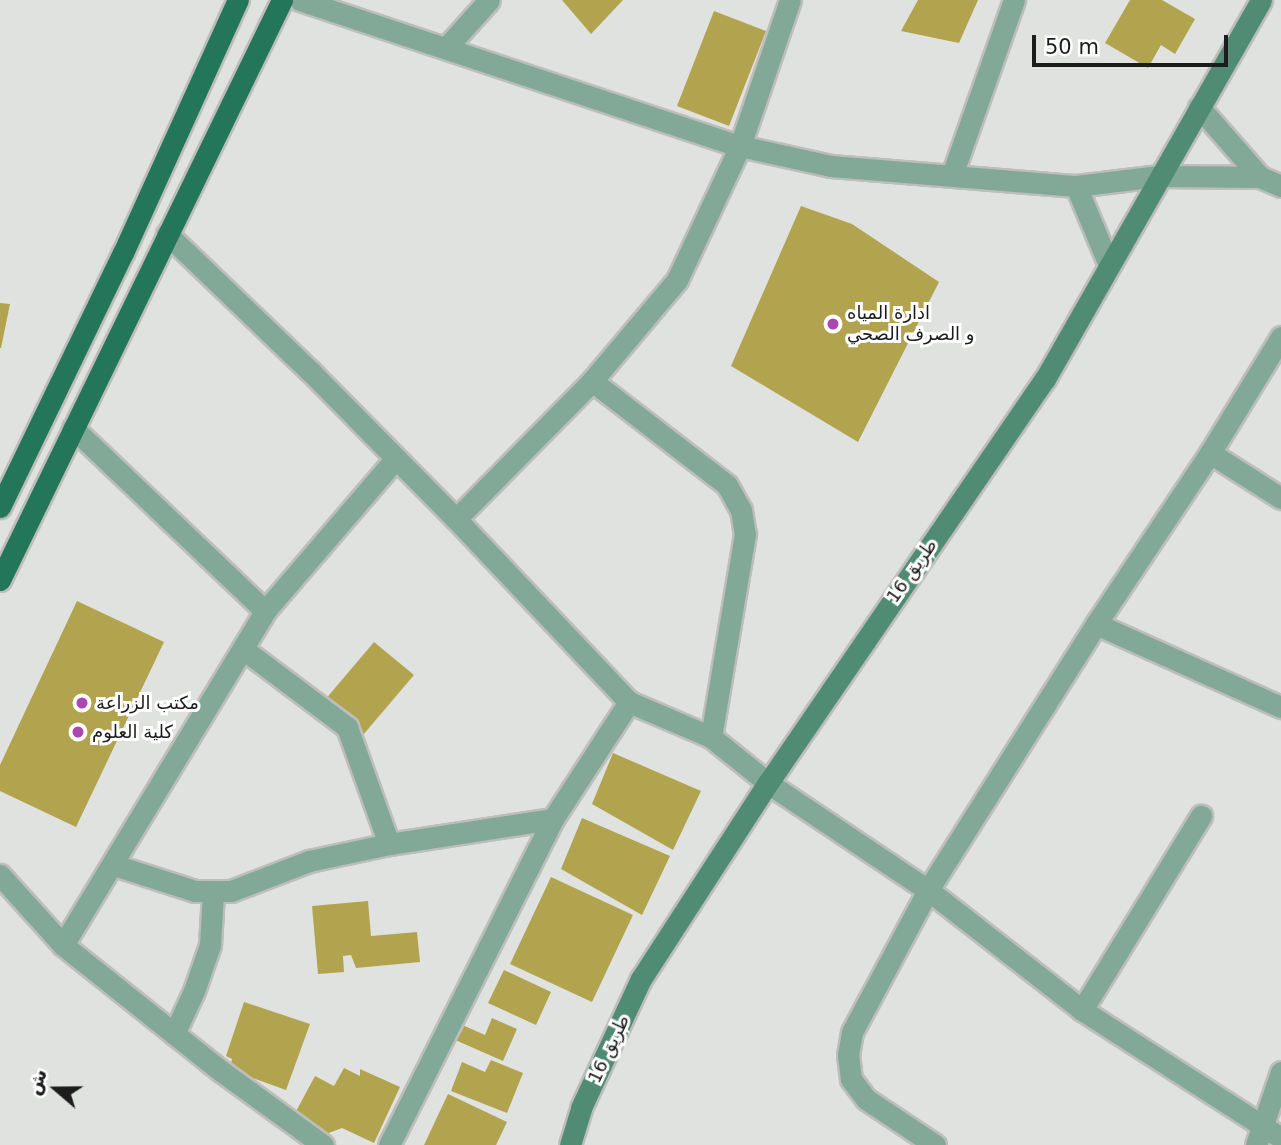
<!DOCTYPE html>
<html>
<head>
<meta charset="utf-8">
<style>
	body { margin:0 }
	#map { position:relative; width:1281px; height:1145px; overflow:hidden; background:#e0e2df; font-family:"DejaVu Sans","Noto Sans Arabic",sans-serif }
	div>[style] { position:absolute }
	.building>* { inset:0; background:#b2a34f }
	.roads { filter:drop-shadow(2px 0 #bdbebc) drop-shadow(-2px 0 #bdbebc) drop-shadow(0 2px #bdbebc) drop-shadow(0 -2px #bdbebc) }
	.street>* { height:21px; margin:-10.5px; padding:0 10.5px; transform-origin:10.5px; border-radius:10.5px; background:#82a897 }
	.secondary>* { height:21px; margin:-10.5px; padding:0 10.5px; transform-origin:10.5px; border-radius:10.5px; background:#508b74 }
	.primary>* { height:21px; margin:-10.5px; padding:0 10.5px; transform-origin:10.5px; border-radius:10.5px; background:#24765a }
	.dots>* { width:19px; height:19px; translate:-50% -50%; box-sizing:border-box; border:4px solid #fff; border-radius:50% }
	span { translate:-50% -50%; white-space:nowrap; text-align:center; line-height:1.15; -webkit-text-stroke:6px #fff; paint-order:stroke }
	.poi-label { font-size:18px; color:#1b1c1b }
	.left { translate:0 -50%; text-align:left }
	.street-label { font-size:18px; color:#1b1c1b }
	.north { position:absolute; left:21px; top:1054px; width:70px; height:70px; -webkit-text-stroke:5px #fff; paint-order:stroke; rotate:290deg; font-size:19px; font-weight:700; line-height:28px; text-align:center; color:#1b1c1b }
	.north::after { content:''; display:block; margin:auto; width:24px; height:32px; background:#1b1c1b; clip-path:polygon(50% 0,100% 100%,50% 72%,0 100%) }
	.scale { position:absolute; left:1032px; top:35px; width:196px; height:32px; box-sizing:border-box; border:4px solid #1b1c1b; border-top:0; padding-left:9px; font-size:21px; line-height:24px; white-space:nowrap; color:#1b1c1b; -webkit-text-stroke:5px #fff; paint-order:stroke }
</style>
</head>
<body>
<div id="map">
	<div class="building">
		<i style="clip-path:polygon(562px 0,623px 0,591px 34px)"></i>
		<i style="clip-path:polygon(918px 0,978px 0,959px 43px,901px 31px)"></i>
		<i style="clip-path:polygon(1130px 0,1162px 0,1195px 19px,1175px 54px,1161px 45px,1148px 68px,1105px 43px)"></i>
		<i style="clip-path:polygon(714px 11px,766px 31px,729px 126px,677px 106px)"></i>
		<i style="clip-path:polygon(801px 206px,852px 224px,939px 282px,858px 442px,731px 366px)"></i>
		<i style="clip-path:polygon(0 303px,10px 304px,1px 348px,0 348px)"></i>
		<i style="clip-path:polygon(77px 601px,164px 642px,76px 827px,0 791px,0 765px)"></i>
		<i style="clip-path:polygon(374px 642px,414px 675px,363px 735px,324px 701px)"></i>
		<i style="clip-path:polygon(613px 753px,701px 791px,673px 850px,592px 804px)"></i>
		<i style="clip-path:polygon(582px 818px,670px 856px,642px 915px,561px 869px)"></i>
		<i style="clip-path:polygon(551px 877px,633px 915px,592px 1002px,510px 964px)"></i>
		<i style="clip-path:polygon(368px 901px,371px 936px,417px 932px,420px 962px,356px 968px,351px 955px,343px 956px,344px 972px,318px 974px,312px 906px)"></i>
		<i style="clip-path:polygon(504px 970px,551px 992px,536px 1025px,488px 1003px)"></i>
		<i style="clip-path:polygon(244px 1002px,310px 1024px,286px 1090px,230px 1070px,232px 1059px,226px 1056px)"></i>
		<i style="clip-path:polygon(492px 1018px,517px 1029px,503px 1061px,453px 1039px,460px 1024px,485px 1035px)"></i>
		<i style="clip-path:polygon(491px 1060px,523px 1073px,507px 1113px,451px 1091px,462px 1062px,485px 1072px)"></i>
		<i style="clip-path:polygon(344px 1068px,360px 1076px,360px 1069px,400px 1087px,374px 1143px,342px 1128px,326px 1134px,293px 1117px,315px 1076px,334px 1086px)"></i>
		<i style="clip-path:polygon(448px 1094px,507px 1122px,496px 1145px,424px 1145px)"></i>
	</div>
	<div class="roads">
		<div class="street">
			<i style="left:300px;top:0;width:464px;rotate:18.4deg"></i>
			<i style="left:740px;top:146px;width:93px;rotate:12.4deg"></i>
			<i style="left:831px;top:166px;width:246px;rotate:4.7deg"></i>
			<i style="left:1076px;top:186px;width:84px;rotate:-6.9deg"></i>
			<i style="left:1159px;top:176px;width:101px;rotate:0.6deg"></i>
			<i style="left:1260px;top:177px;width:23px;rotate:23deg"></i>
			<i style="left:446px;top:48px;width:64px;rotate:-48.1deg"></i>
			<i style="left:1199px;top:107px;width:93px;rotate:48.9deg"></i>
			<i style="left:952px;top:175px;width:186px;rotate:-70.5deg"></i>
			<i style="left:1076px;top:186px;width:86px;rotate:67.3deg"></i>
			<i style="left:167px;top:234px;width:198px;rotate:43.8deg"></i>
			<i style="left:310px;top:371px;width:208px;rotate:45.4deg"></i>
			<i style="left:456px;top:519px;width:194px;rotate:-45.4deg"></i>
			<i style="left:592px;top:381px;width:132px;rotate:-49.9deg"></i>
			<i style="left:677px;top:280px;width:148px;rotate:-64.8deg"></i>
			<i style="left:740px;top:146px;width:154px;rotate:-71.1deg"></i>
			<i style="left:592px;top:381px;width:170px;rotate:37.6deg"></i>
			<i style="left:727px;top:485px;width:29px;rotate:61deg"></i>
			<i style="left:741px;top:510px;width:24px;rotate:81deg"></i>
			<i style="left:745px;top:534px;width:206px;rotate:99.5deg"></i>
			<i style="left:73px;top:428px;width:265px;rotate:43.6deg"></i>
			<i style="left:1210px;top:453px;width:84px;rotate:32.4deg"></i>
			<i style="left:456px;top:519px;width:252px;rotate:46.6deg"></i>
			<i style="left:629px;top:702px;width:89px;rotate:23.1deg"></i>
			<i style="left:711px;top:737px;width:73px;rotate:38.9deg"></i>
			<i style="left:768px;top:783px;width:192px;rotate:33.8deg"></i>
			<i style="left:928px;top:890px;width:195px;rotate:37.9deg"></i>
			<i style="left:1082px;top:1010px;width:237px;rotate:32.7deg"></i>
			<i style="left:1096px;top:624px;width:203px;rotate:24.2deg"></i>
			<i style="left:243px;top:649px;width:130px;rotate:36.9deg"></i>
			<i style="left:347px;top:727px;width:124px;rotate:70.3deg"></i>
			<i style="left:114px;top:865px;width:85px;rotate:17.8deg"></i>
			<i style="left:195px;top:891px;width:36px"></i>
			<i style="left:231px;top:891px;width:84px;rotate:-21deg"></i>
			<i style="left:309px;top:861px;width:82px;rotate:-12deg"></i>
			<i style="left:389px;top:844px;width:166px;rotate:-8.7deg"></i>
			<i style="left:0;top:875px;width:94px;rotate:48deg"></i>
			<i style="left:63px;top:945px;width:202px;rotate:38.6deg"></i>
			<i style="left:221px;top:1071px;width:126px;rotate:36deg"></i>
			<i style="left:63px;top:945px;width:390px;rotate:-58.8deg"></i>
			<i style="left:265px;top:611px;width:201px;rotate:-49.4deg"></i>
			<i style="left:1082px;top:1010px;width:228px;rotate:-58.5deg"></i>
			<i style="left:174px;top:1034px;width:47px;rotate:-65.1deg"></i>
			<i style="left:194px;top:991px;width:49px;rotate:-70.8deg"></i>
			<i style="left:210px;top:945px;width:52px;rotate:-86.7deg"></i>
			<i style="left:389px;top:1145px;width:365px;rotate:-63.3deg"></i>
			<i style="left:553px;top:819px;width:140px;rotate:-57deg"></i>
			<i style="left:935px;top:1145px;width:83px;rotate:-146.3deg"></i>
			<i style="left:866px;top:1099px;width:25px;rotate:-127deg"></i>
			<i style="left:851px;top:1079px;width:24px;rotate:-97deg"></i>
			<i style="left:848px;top:1055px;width:23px;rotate:-80deg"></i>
			<i style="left:852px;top:1032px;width:161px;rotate:-61.8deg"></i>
			<i style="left:928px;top:890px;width:315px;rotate:-57.7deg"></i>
			<i style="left:1096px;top:624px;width:206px;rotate:-56.3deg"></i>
			<i style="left:1210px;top:453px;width:136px;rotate:-58.5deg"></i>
			<i style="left:1256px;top:1145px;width:77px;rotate:-71.1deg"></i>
		</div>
		<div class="secondary">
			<i style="left:570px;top:1145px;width:39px;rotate:-73deg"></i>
			<i style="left:581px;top:1108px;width:142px;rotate:-65.1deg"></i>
			<i style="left:641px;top:979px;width:234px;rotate:-57.1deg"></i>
			<i style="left:768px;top:783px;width:490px;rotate:-55.6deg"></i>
			<i style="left:1045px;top:379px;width:436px;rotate:-60.3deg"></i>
		</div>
		<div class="primary">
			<i style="left:0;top:507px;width:282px;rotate:-64.2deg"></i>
			<i style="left:123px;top:253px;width:278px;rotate:-65.6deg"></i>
			<i style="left:0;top:580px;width:645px;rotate:-64.07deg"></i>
		</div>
	</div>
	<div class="dots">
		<i style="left:833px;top:324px;background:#a848b0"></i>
		<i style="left:82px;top:703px;background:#a848b0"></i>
		<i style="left:78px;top:732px;background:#a848b0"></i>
	</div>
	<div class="poi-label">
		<span class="left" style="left:847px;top:324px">ادارة المياه<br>و الصرف الصحي</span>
		<span class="left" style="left:96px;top:703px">مكتب الزراعة</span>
		<span class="left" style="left:92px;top:732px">كلية العلوم</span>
	</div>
	<div class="street-label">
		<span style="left:912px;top:571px;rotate:-55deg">طريق 16</span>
		<span style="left:609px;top:1049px;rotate:-65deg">طريق 16</span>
	</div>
	<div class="north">ش</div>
	<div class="scale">50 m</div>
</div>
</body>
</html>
